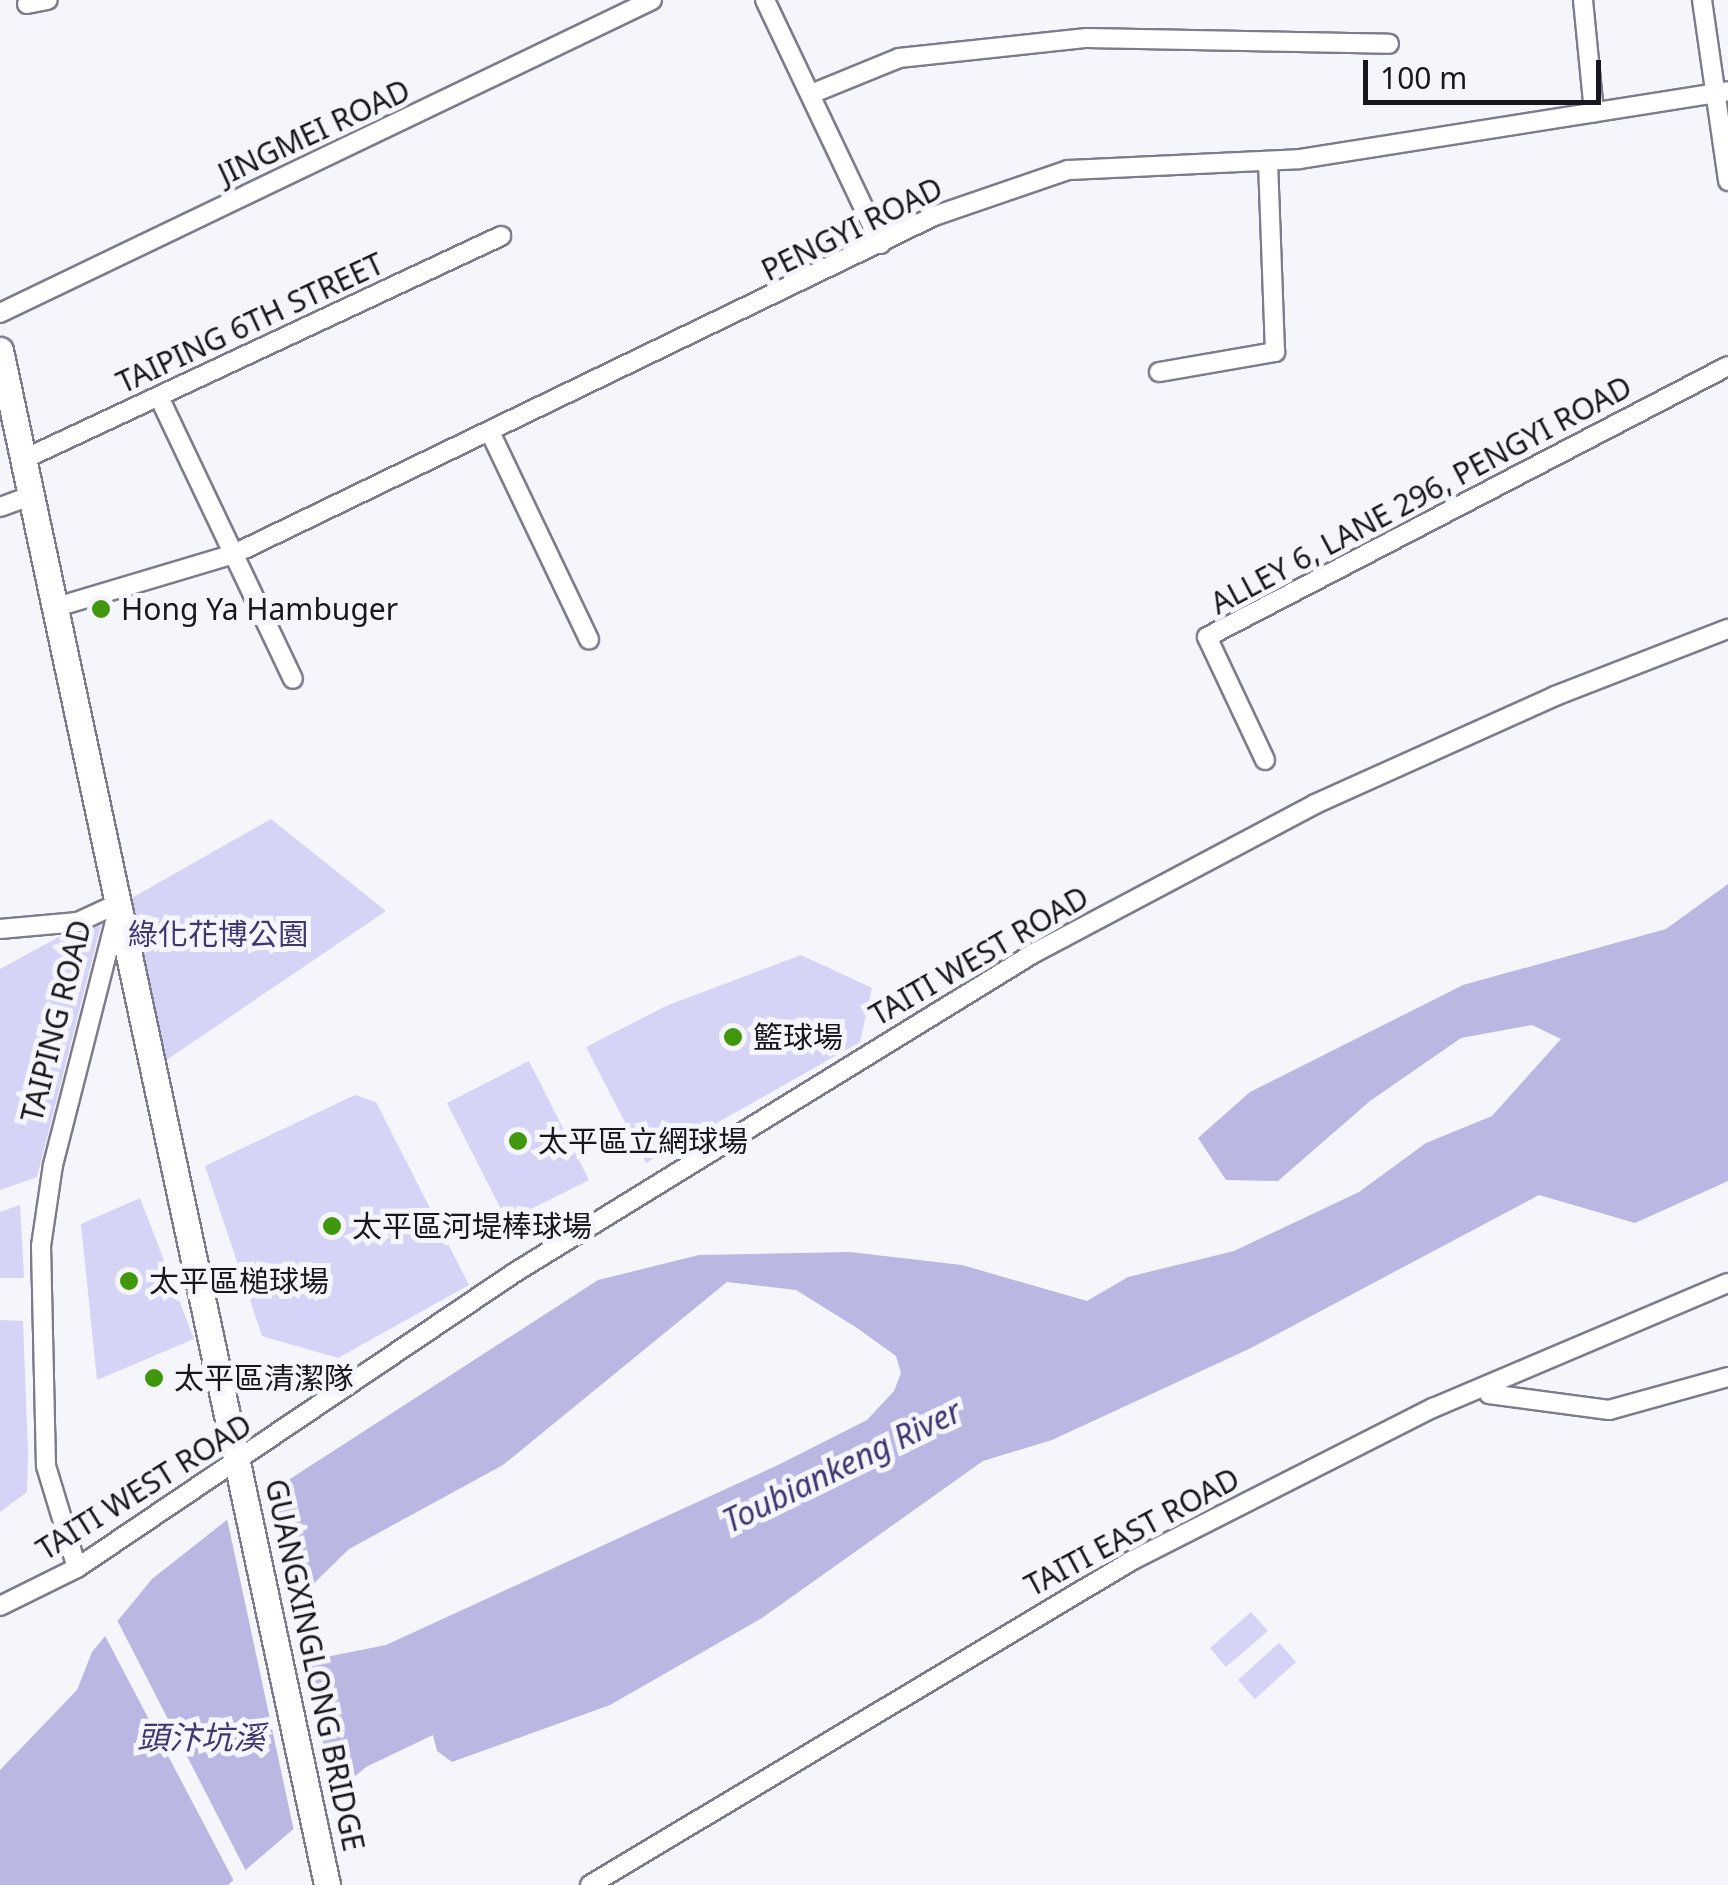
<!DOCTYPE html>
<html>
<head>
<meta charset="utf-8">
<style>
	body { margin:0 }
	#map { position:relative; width:1728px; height:1885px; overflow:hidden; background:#f5f5fc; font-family:"Noto Sans","Noto Sans TC",sans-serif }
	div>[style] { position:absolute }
	.green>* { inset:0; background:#d5d4f6 }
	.water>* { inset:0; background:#bab8e3 }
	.pier>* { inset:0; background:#f5f5fc }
	.roads { filter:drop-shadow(2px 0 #7c7c8c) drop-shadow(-2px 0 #7c7c8c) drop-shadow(0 2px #7c7c8c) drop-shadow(0 -2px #7c7c8c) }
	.street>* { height:18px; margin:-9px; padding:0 9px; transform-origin:9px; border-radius:9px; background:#fff }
	.secondary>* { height:25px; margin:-12.5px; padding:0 12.5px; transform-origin:12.5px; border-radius:12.5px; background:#fff }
	.dots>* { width:28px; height:28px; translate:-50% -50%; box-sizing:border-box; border:5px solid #f5f5fc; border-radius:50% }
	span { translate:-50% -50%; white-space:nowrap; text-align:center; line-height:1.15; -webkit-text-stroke:10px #f5f5fc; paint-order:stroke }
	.street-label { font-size:30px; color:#17171d }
	.poi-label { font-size:30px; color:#17171d }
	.left { translate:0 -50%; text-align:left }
	.park-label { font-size:30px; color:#3f376e }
	.water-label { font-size:32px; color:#3f376e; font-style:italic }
	.scale { position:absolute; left:1363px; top:60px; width:238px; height:45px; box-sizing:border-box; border:5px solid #17171d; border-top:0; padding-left:12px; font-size:30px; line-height:35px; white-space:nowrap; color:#17171d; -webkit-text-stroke:8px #f5f5fc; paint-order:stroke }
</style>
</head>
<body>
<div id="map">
	<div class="green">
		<i style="clip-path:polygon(271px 819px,386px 911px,162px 1063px,121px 904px)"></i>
		<i style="clip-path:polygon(102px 921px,37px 1177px,0 1190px,0 969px,79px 926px)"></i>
		<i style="clip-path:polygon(801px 955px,872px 988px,860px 1042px,646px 1163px,586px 1047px,666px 1006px)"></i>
		<i style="clip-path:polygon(529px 1061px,589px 1180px,507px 1221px,447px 1103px)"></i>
		<i style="clip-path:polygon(355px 1095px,376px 1102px,469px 1285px,338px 1358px,262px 1336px,205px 1166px)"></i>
		<i style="clip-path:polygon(140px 1198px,194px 1339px,97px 1380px,81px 1224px)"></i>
		<i style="clip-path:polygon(20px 1205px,24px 1278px,0 1278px,0 1212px)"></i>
		<i style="clip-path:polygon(0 1320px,23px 1321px,28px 1453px,27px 1492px,0 1512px)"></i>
		<i style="clip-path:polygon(1251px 1612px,1268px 1631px,1226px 1667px,1210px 1648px)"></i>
		<i style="clip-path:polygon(1279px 1643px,1296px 1662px,1255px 1699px,1238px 1680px)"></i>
	</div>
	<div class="water">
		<i style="clip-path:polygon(evenodd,1728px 884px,1728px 1181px,1635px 1223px,1539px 1195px,1251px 1348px,1052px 1440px,983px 1461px,762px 1618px,610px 1705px,452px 1762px,437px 1751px,433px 1735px,366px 1767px,228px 1885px,0 1885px,0 1770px,77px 1690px,92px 1652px,152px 1579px,228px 1519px,598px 1280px,699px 1255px,850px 1252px,962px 1265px,1087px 1301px,1128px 1277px,1234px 1251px,1359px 1192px,1426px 1143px,1492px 1116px,1561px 1039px,1532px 1025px,1461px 1038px,1370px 1101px,1278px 1181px,1226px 1180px,1198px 1138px,1250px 1092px,1463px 985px,1666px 929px,1728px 884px,727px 1282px,796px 1290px,857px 1328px,896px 1356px,901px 1373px,894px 1391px,867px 1420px,778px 1465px,386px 1645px,326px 1657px,302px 1646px,291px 1632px,297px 1600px,349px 1549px,503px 1465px,727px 1282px)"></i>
	</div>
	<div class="pier">
		<i style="clip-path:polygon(270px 1486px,335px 1801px,295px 1836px,226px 1514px)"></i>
		<i style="clip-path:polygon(115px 1616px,248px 1875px,236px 1885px,103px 1632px)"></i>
	</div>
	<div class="roads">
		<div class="street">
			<i style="left:765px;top:0;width:270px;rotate:64.6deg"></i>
			<i style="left:1583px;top:0;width:113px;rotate:84.4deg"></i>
			<i style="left:1702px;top:0;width:183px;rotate:81.8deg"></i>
			<i style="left:27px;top:4px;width:21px;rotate:-11deg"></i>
			<i style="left:811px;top:94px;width:95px;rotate:-22.2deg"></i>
			<i style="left:899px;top:58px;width:189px;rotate:-6.1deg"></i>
			<i style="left:1087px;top:38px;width:302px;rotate:1.1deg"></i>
			<i style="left:0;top:313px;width:723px;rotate:-25.64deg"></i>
			<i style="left:1159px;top:372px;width:118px;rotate:-9.8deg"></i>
			<i style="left:1275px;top:352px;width:190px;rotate:-92.1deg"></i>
			<i style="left:159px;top:397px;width:312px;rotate:64.6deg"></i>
			<i style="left:490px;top:432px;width:230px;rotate:64.5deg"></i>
			<i style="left:22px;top:460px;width:529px;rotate:-25.06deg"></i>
			<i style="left:0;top:507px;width:32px;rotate:-20deg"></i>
			<i style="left:53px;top:608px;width:189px;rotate:-16.6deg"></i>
			<i style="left:234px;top:554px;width:777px;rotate:-25.77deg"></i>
			<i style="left:934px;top:216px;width:142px;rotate:-18.9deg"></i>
			<i style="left:1068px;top:170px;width:232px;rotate:-2.7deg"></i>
			<i style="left:1300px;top:159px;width:433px;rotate:-9deg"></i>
			<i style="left:1265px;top:760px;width:136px;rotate:-115.2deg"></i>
			<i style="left:1207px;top:637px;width:587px;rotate:-27.48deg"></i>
			<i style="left:0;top:929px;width:78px;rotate:-5.1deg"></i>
			<i style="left:78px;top:922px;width:43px;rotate:-24.8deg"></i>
			<i style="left:1489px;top:1394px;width:121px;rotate:7.6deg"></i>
			<i style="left:1609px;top:1410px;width:123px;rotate:-15.5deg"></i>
			<i style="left:77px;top:1568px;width:107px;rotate:-106.9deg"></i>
			<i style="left:46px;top:1466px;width:220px;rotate:-91.3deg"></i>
			<i style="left:41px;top:1246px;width:82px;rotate:-81.6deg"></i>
			<i style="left:53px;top:1165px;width:256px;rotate:-75.7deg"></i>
			<i style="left:0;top:1606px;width:86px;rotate:-26.3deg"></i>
			<i style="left:77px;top:1568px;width:527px;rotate:-34.02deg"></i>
			<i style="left:514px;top:1273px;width:611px;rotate:-31.61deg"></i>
			<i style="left:1034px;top:953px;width:318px;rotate:-27.9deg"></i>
			<i style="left:1315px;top:804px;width:263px;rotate:-24.2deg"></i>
			<i style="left:1555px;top:696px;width:186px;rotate:-21.2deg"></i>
			<i style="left:590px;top:1885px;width:631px;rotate:-30.92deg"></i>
			<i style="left:1131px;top:1561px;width:339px;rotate:-26.9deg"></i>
			<i style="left:1433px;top:1408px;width:320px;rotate:-23deg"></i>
		</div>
		<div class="secondary">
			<i style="left:0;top:350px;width:1569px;rotate:77.97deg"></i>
		</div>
	</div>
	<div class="dots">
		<i style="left:101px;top:609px;background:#41970c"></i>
		<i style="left:733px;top:1037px;background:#41970c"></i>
		<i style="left:518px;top:1141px;background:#41970c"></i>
		<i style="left:332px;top:1226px;background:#41970c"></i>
		<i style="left:129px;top:1281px;background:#41970c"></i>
		<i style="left:154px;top:1378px;background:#41970c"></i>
	</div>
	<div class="street-label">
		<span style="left:314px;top:132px;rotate:-25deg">JINGMEI ROAD</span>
		<span style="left:852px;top:229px;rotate:-26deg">PENGYI ROAD</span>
		<span style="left:250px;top:323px;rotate:-25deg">TAIPING 6TH STREET</span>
		<span style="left:1421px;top:495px;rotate:-28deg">ALLEY 6, LANE 296, PENGYI ROAD</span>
		<span style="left:979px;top:956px;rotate:-30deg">TAITI WEST ROAD</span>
		<span style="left:56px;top:1021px;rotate:-76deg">TAIPING ROAD</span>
		<span style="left:144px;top:1487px;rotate:-32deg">TAITI WEST ROAD</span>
		<span style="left:1132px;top:1532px;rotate:-28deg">TAITI EAST ROAD</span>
		<span style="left:315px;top:1665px;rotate:78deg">GUANGXINGLONG BRIDGE</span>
	</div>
	<div class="poi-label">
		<span class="left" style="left:121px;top:609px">Hong Ya Hambuger</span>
		<span class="left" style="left:753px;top:1037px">籃球場</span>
		<span class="left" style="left:538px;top:1141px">太平區立網球場</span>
		<span class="left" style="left:352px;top:1226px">太平區河堤棒球場</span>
		<span class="left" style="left:149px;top:1281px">太平區槌球場</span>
		<span class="left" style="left:174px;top:1378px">太平區清潔隊</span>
	</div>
	<div class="park-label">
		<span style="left:218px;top:934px">綠化花博公園</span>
	</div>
	<div class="water-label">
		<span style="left:842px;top:1466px;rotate:-26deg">Toubiankeng River</span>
		<span style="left:201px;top:1737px">頭汴坑溪</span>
	</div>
	<div class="scale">100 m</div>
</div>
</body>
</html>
